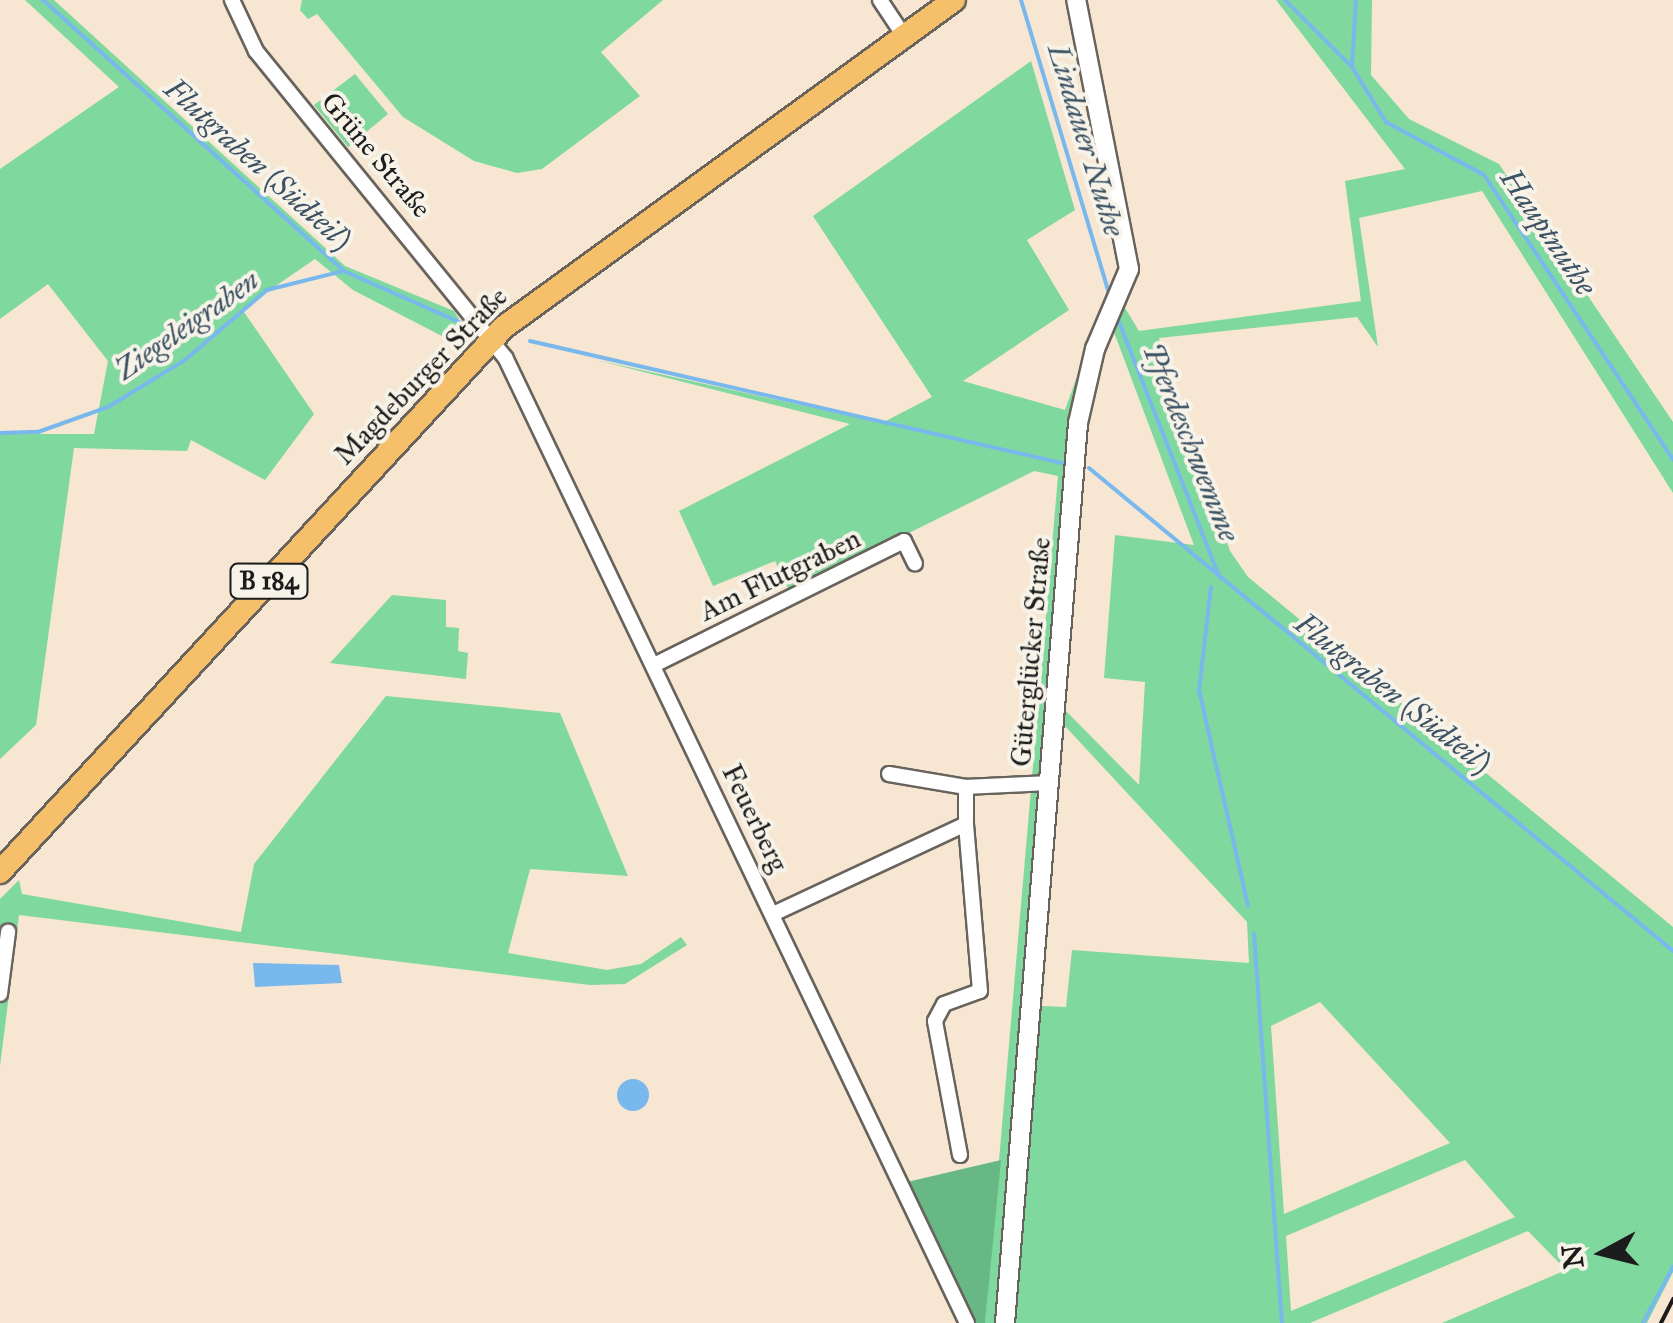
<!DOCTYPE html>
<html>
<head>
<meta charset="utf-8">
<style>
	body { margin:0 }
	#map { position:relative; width:1673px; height:1323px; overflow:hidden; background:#f6e6d2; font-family:"IM FELL Great Primer",serif }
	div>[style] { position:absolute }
	.green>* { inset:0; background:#7fd89e }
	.forest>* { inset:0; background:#67b885 }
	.water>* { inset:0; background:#79b8ed }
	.round { border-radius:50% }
	.stream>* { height:4px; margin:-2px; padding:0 2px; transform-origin:2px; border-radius:2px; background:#79b8ed }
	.roads { filter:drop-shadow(2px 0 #68635c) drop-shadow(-2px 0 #68635c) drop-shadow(0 2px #68635c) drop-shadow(0 -2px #68635c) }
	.minor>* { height:14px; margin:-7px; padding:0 7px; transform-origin:7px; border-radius:7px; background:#fff }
	.tertiary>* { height:18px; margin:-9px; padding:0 9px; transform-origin:9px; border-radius:9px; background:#fff }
	.primary>* { height:22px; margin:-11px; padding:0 11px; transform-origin:11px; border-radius:11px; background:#f6c06b }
	.rail>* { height:4px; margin:-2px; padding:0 2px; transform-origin:2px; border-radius:2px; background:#1c1c1c }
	span { translate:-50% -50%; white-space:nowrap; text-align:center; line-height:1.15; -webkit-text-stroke:8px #f7f3e8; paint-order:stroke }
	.shield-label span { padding:2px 8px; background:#f7f3e8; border:2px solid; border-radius:8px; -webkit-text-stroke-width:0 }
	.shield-label { font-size:25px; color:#1c1c1c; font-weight:700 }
	.street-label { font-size:28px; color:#1c1c1c }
	.water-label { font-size:30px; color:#3d5365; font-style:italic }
	.north { position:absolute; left:1553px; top:1203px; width:100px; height:100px; -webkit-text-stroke:8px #f7f3e8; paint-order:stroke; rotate:263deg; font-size:28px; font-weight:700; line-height:40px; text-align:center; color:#1c1c1c }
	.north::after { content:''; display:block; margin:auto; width:35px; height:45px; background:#1c1c1c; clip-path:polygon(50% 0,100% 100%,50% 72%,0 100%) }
</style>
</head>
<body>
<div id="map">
	<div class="green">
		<i style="clip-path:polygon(25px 0,54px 0,345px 266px,454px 311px,468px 334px,463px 347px,353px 290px,315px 259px,242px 309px,314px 414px,265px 480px,191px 440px,187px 451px,74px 448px,36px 725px,0 759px,0 434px,94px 434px,108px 361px,48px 284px,0 319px,0 169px,119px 87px)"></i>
		<i style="clip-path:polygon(302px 0,663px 0,601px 52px,640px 96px,542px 169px,517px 173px,474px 161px,403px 117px,317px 14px,308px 19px,300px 10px)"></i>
		<i style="clip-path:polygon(evenodd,1276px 0,1372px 0,1371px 75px,1409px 119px,1499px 164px,1673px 422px,1673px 493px,1482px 191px,1359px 218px,1378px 347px,1357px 317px,1159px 338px,1230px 551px,1248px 577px,1673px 927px,1673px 1272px,1647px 1323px,1442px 1323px,1566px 1270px,1528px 1231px,1310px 1323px,985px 1323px,1058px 476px,1034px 471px,790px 592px,775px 561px,713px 586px,679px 511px,850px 424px,596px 360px,882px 423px,932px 397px,813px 216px,1031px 61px,1075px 210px,1027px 240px,1069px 310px,963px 381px,1065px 410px,1101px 309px,1112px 325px,1125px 308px,1139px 331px,1361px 301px,1345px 181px,1405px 169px,1276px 0,1112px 327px,1194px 545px,1115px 535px,1104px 678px,1145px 682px,1139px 785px,1065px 710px,1090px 408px,1112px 327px,1276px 0,1064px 725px,1247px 922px,1249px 963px,1072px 950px,1066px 1007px,1042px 1006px,1064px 725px,1276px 0,1320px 1002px,1450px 1143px,1284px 1214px,1271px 1026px,1320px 1002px,1276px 0,1465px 1160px,1515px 1217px,1291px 1311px,1286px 1236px,1465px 1160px)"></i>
		<i style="clip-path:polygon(355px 74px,388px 114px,348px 147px,314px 105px)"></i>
		<i style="clip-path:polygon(392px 595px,446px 600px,446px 627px,459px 628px,458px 651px,468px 653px,466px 679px,330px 663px)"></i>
		<i style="clip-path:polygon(386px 696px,560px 713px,628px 876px,530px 869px,508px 953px,607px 970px,641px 964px,681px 937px,687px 945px,625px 984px,590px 985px,19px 915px,0 1066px,0 899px,19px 880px,22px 894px,241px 932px,254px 864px)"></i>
	</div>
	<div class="forest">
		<i style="clip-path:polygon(1001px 1160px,985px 1323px,974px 1323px,907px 1182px)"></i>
	</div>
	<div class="water">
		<i style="clip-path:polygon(253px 963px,339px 965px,342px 983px,255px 987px)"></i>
		<i class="round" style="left:617px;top:1079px;width:32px;height:32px"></i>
	</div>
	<div class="stream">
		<i style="left:43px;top:0;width:405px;rotate:42deg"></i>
		<i style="left:344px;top:271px;width:133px;rotate:23.9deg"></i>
		<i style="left:1021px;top:0;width:306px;rotate:73.3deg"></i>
		<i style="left:1285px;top:0;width:95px;rotate:45deg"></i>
		<i style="left:1352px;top:67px;width:65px;rotate:58.3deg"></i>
		<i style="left:1386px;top:122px;width:111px;rotate:28.4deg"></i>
		<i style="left:1484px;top:175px;width:342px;rotate:56.4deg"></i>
		<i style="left:1352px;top:65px;width:65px;rotate:-86.5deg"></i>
		<i style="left:1119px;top:322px;width:275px;rotate:68.5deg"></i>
		<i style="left:530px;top:341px;width:546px;rotate:12.92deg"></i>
		<i style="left:0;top:433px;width:38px;rotate:-2deg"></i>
		<i style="left:38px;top:432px;width:74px;rotate:-19.7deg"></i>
		<i style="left:108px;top:407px;width:90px;rotate:-31.4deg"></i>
		<i style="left:185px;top:360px;width:108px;rotate:-40.5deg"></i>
		<i style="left:267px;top:290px;width:78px;rotate:-14deg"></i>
		<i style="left:1089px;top:468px;width:758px;rotate:39.59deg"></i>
		<i style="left:1211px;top:587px;width:104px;rotate:96.6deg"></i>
		<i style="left:1199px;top:690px;width:221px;rotate:77.2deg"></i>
		<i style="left:1254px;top:934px;width:390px;rotate:85.9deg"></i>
		<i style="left:1643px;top:1323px;width:64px;rotate:-61.8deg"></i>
	</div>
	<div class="roads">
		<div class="minor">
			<i style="left:232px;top:0;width:56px;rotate:64.8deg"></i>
			<i style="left:256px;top:51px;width:395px;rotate:50.9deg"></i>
			<i style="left:505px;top:357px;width:1071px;rotate:64.44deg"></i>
			<i style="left:880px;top:0;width:43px;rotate:56.3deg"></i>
			<i style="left:654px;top:665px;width:279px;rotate:-26.4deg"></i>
			<i style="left:904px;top:541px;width:25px;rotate:64deg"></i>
			<i style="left:889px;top:774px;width:78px;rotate:9.6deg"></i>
			<i style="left:773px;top:914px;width:213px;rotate:-25deg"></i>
			<i style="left:966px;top:824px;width:37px;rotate:-90deg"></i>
			<i style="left:966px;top:787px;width:82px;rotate:-2.8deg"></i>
			<i style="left:0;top:994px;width:63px;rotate:-82.6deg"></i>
			<i style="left:960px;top:1155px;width:136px;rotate:-100.6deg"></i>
			<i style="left:935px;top:1021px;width:19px;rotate:-62deg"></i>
			<i style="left:944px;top:1004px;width:38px;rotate:-20deg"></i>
			<i style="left:980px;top:991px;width:168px;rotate:-94.8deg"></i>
		</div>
		<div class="tertiary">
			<i style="left:1005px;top:1323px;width:903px;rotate:-85.36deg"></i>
			<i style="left:1078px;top:423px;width:76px;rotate:-77.1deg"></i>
			<i style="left:1095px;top:349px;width:87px;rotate:-67deg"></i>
			<i style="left:1129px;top:269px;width:274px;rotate:-101.1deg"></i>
		</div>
		<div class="primary">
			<i style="left:0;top:872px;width:742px;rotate:-47.24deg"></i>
			<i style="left:504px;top:327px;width:556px;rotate:-36deg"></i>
		</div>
	</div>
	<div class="rail">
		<i style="left:1661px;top:1323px;width:27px;rotate:-63deg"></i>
	</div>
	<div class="shield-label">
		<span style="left:269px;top:581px">B 184</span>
	</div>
	<div class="street-label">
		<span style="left:376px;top:155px;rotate:50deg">Grüne Straße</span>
		<span style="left:421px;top:376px;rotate:-46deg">Magdeburger Straße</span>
		<span style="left:780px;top:575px;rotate:-26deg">Am Flutgraben</span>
		<span style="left:1031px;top:652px;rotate:-85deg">Güterglücker Straße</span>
		<span style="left:755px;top:818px;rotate:64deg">Feuerberg</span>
	</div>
	<div class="water-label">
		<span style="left:1086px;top:140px;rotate:73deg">Lindauer Nuthe</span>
		<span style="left:258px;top:164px;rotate:42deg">Flutgraben (Südteil)</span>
		<span style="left:1548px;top:232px;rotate:56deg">Hauptnuthe</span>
		<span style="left:187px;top:325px;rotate:-35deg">Ziegeleigraben</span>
		<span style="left:1191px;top:442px;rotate:68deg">Pferdeschwemme</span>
		<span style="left:1393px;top:693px;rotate:38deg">Flutgraben (Südteil)</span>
	</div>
	<div class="north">N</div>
</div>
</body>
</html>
